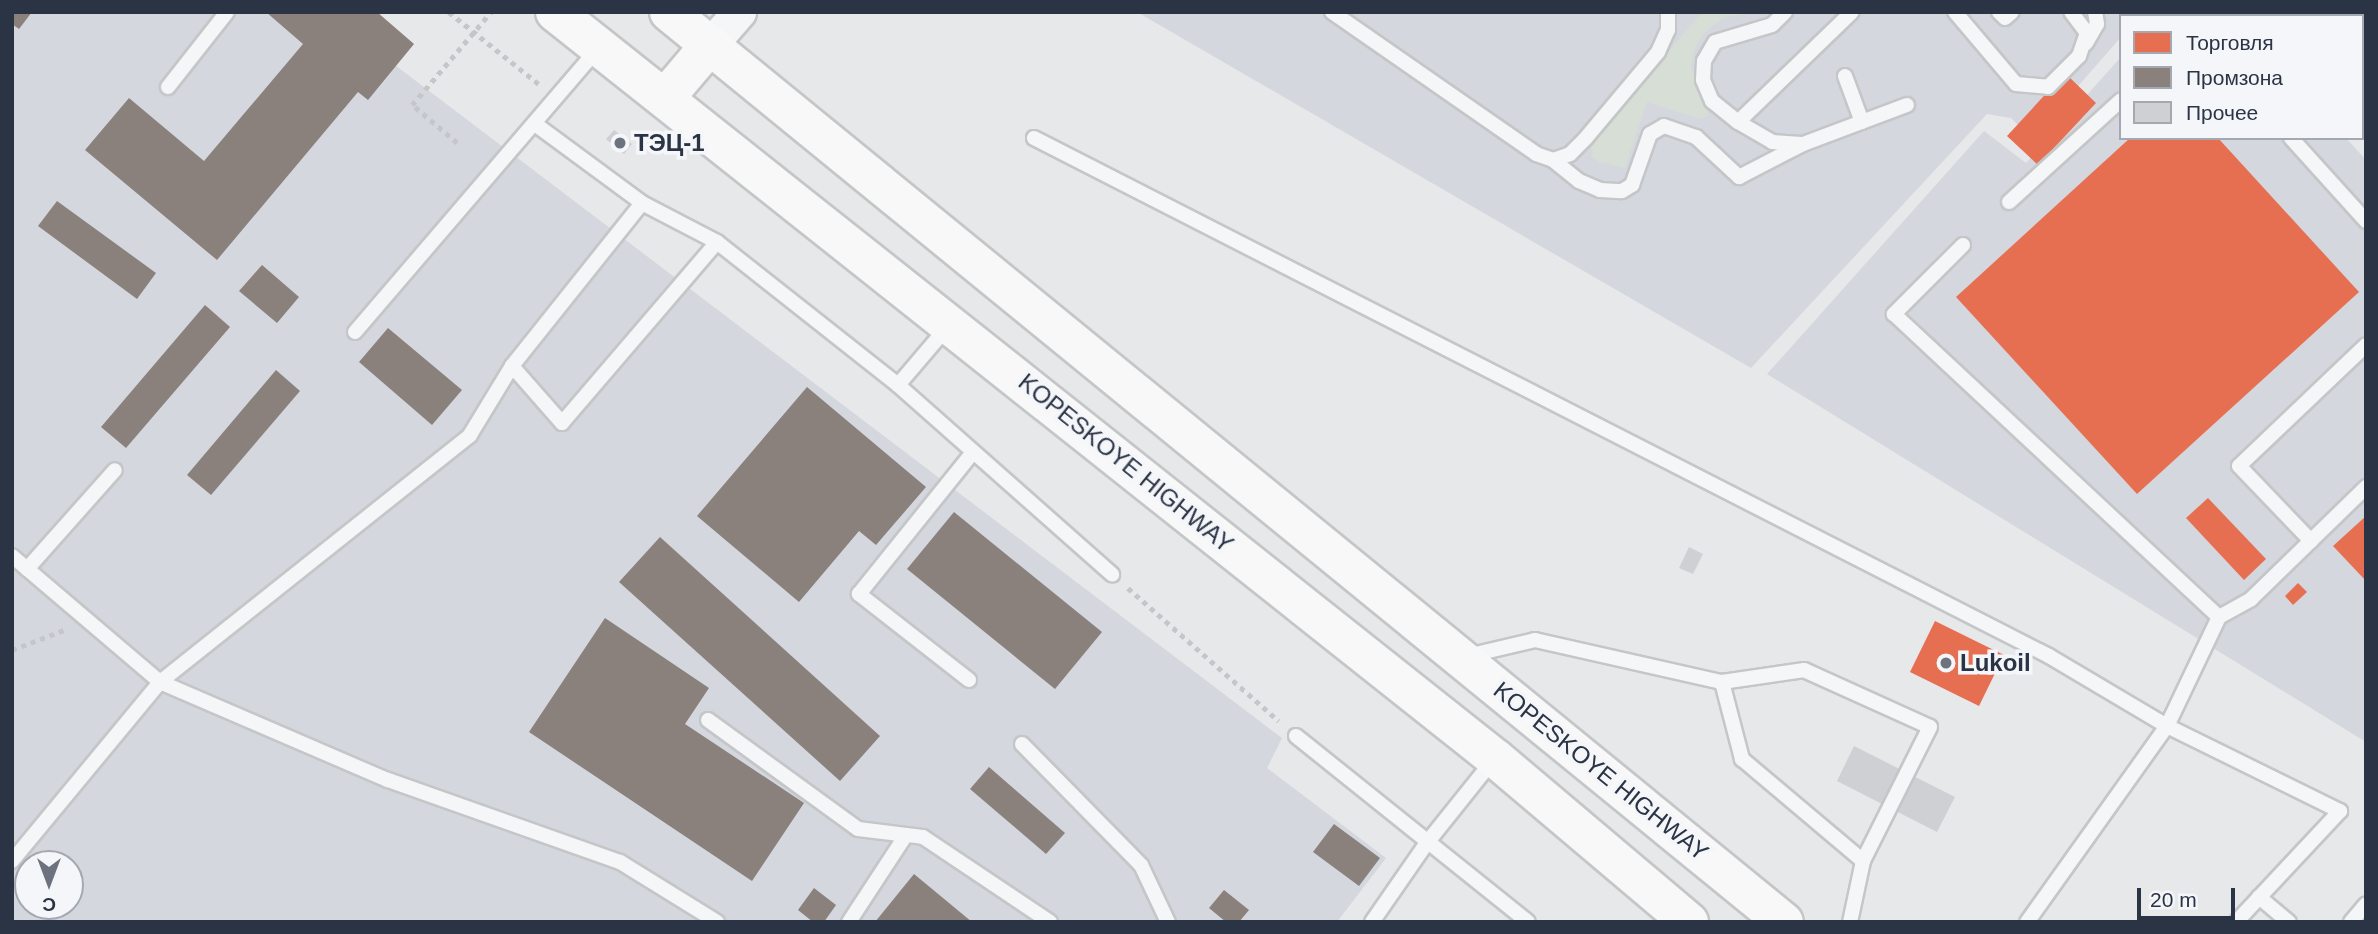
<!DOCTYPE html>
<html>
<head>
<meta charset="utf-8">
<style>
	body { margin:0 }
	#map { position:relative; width:2378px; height:934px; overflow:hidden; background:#e6e8ea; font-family:Helvetica,sans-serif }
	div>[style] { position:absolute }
	.built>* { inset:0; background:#d4d7dd }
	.green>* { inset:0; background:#d6ded6 }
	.shops>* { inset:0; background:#e76f51 }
	.industry>* { inset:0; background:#8a817c }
	.building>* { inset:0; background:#ced0d3 }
	.path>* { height:4.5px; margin-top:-2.25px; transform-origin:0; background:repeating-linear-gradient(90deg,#c5c6ca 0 5px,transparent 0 10px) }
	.roads { filter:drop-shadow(2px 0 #c4c6c8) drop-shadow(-2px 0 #c4c6c8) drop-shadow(0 2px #c4c6c8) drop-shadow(0 -2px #c4c6c8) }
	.service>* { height:14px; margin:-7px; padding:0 7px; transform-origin:7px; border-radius:7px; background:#f5f6f7 }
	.tertiary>* { height:33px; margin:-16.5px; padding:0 16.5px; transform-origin:16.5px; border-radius:16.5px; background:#f5f6f7 }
	.primary>* { height:38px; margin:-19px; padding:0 19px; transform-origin:19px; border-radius:19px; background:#f8f8f8 }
	.dots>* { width:19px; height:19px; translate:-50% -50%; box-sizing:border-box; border:4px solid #f4f6f9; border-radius:50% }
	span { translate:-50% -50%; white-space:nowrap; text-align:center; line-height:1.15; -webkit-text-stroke:7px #f4f6f9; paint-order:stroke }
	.poi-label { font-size:24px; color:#2b3445; font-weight:700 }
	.left { translate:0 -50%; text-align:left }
	.street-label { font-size:24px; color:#2b3445 }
	.frame { position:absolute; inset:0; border:14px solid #2b3445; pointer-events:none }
	.legend { position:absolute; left:2119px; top:14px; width:245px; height:126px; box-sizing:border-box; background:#f4f6f9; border:2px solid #a4a8b1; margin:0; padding:9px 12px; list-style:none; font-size:21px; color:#2b3445 }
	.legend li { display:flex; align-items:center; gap:14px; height:35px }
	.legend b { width:35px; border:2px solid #a4a8b1 }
	.north { position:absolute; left:14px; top:850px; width:70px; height:70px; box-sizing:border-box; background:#f4f6f9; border:2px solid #a4a8b1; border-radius:50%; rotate:180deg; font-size:19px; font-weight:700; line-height:28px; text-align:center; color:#2b3445 }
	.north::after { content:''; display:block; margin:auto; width:24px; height:32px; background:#6c737f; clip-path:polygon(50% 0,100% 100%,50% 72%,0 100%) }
	.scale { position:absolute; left:2137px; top:888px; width:98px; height:32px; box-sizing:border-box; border:4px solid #2b3445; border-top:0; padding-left:9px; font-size:21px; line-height:24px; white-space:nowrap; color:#2b3445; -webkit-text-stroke:5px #f4f6f9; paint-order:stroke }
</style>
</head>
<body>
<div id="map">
	<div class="built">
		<i style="clip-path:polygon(evenodd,12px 12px,325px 12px,1282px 738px,1267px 768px,1386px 858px,1337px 922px,12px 922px,12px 12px,28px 864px,70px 864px,70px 906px,28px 906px,28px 864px)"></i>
		<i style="clip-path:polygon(1137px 12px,2142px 12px,2121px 16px,2121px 37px,2032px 139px,2011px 118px,1987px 114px,1751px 368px)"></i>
		<i style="clip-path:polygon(2161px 12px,2232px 12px,2235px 16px,2158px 16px)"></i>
		<i style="clip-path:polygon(2121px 57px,2121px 138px,2346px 138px,2366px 160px,2366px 742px,1767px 374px,1984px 131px,2026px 163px)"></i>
	</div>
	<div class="green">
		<i style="clip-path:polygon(1702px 12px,1756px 12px,1723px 18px,1704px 33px,1695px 48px,1691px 67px,1709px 116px,1700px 119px,1647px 102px,1625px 168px,1599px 162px,1592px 156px,1591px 144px)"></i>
		<i style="clip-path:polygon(2256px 12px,2339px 12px,2343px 16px,2259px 16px)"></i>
		<i style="clip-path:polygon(2362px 36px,2366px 40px,2366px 135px,2362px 131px)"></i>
	</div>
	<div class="shops">
		<i style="clip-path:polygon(2065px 73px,2096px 103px,2038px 165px,2007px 136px)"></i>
		<i style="clip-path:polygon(2130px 138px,2218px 138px,2359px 292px,2137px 494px,1956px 297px)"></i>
		<i style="clip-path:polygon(2208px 498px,2266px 559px,2244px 580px,2186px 518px)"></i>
		<i style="clip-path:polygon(2366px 516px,2366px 581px,2333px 546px)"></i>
		<i style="clip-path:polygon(2298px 583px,2307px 592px,2293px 605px,2285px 596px)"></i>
		<i style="clip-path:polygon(1935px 621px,2004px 655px,1979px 706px,1910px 672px)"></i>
	</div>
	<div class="industry">
		<i style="clip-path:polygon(12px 12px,32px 12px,19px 29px,12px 24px)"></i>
		<i style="clip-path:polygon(266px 12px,377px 12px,414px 44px,368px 100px,358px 92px,217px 260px,85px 150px,129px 98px,204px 161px,303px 44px)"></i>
		<i style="clip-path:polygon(57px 201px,156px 273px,137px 299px,38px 226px)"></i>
		<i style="clip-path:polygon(262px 265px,299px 297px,277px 323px,239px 291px)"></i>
		<i style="clip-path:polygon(205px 305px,230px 327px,126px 448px,101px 427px)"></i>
		<i style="clip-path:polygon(388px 328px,462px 390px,432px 425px,359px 362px)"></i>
		<i style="clip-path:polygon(276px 370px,300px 391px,211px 495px,187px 475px)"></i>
		<i style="clip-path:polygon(807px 387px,926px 487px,876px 545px,859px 531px,799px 602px,697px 516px)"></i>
		<i style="clip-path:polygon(954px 512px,1102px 632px,1055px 689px,907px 569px)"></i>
		<i style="clip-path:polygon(660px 537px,880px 736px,840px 781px,619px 582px)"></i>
		<i style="clip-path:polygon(605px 618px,709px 688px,685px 724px,804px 803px,752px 881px,529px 732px)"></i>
		<i style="clip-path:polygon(989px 767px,1065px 833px,1046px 854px,970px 789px)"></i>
		<i style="clip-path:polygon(1334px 824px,1380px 858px,1359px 886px,1313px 852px)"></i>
		<i style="clip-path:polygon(914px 874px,972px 922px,875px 922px)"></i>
		<i style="clip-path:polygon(814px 888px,836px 905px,824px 922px,813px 922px,798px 910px)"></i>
		<i style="clip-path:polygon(1224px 890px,1249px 910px,1239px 922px,1226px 922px,1209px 908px)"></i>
	</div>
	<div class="building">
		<i style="clip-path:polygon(614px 130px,632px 144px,624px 154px,606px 139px)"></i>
		<i style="clip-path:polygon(1689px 547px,1703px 554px,1693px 574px,1679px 568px)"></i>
		<i style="clip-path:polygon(1854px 746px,1955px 797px,1937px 832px,1837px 781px)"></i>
	</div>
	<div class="path">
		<i style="left:449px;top:12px;width:115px;rotate:38.7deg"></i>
		<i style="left:786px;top:12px;width:1px"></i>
		<i style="left:457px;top:143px;width:59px;rotate:-139.8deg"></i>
		<i style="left:412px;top:105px;width:122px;rotate:-49.7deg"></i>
		<i style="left:1128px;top:588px;width:201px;rotate:41.4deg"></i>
		<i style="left:12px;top:650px;width:56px;rotate:-21deg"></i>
	</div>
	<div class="roads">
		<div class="service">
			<i style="left:1332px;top:12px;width:249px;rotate:34.8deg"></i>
			<i style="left:1536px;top:154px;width:18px;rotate:19deg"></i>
			<i style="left:1553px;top:160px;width:18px;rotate:-19deg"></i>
			<i style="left:1570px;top:154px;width:21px;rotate:-45deg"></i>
			<i style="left:1585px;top:139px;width:114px;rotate:-50deg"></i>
			<i style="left:1658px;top:52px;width:24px;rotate:-66deg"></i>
			<i style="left:1668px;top:30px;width:18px;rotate:-90deg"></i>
			<i style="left:1785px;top:12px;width:18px;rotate:135deg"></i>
			<i style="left:1772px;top:25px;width:59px;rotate:163.4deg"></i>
			<i style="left:1715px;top:42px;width:22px;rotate:120deg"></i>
			<i style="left:1704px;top:61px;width:19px;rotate:93deg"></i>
			<i style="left:1703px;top:80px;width:23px;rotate:67deg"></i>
			<i style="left:1712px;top:101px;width:33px;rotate:39deg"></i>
			<i style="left:1738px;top:122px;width:39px;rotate:30deg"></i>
			<i style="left:1772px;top:142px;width:29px;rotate:4deg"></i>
			<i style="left:1955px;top:12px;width:94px;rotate:49.7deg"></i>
			<i style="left:2016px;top:84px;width:32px;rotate:5deg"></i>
			<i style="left:2048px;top:87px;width:44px;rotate:-45deg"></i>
			<i style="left:2079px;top:56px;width:24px;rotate:-71deg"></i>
			<i style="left:2087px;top:33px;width:26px;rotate:-127deg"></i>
			<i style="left:1999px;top:12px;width:8px;rotate:45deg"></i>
			<i style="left:2005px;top:18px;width:9px;rotate:-41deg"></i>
			<i style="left:2086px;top:43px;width:22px;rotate:-60deg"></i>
			<i style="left:2097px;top:24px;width:12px;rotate:-99deg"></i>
			<i style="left:1845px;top:76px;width:49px;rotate:69.7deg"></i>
			<i style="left:168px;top:87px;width:95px;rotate:-51.8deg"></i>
			<i style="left:1738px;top:122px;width:158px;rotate:-44deg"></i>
			<i style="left:535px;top:124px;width:133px;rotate:36.4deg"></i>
			<i style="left:642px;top:203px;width:85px;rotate:27.5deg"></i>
			<i style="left:717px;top:242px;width:231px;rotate:38.3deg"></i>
			<i style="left:898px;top:385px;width:286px;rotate:41.5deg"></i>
			<i style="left:1034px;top:138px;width:1140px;rotate:27.04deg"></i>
			<i style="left:2049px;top:656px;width:137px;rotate:30.7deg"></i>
			<i style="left:2167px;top:726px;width:193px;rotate:26.2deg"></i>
			<i style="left:2340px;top:811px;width:152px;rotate:133.1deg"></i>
			<i style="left:2291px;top:138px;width:112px;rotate:47.9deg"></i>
			<i style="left:1553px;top:160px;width:33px;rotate:39deg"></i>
			<i style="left:1579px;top:181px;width:23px;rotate:23deg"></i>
			<i style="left:1600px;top:190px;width:22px;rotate:3deg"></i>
			<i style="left:1622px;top:191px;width:12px;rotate:-31deg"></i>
			<i style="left:1632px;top:185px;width:54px;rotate:-70.6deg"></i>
			<i style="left:1650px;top:134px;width:16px;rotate:-30deg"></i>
			<i style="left:1664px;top:126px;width:34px;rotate:19deg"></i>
			<i style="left:1696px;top:137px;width:59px;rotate:42.9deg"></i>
			<i style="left:1739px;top:177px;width:72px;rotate:-27.3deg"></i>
			<i style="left:1803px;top:144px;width:111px;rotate:-20.6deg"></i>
			<i style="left:2009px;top:202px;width:151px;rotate:-42.3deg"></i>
			<i style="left:1963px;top:245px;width:98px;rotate:135deg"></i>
			<i style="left:1894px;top:314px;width:444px;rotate:43deg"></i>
			<i style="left:2219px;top:617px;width:121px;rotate:115.5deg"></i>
			<i style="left:2167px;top:726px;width:241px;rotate:125.5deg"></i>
			<i style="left:355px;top:332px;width:375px;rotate:-49.4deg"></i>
			<i style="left:512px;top:366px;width:76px;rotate:48.7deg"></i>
			<i style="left:562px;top:423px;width:238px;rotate:-49.4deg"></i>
			<i style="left:898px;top:385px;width:79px;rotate:-49.6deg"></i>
			<i style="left:2311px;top:541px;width:104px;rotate:-133.8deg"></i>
			<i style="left:2239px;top:466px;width:175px;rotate:-43.6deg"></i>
			<i style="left:12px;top:556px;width:194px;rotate:40.4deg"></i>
			<i style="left:160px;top:682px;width:248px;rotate:23.3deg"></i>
			<i style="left:388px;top:780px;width:246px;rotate:19.5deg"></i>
			<i style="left:620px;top:862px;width:114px;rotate:31.7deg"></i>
			<i style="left:27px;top:569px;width:132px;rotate:-48.4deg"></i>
			<i style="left:2219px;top:617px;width:37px;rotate:-29deg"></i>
			<i style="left:2251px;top:599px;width:161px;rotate:-44.2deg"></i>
			<i style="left:1467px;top:656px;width:70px;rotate:-13.2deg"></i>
			<i style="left:1535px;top:640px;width:192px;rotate:12.7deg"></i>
			<i style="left:1722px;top:682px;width:83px;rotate:-8.3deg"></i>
			<i style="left:1804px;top:670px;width:138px;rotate:24.3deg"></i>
			<i style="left:1930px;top:727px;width:150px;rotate:116.6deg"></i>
			<i style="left:1863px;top:861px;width:62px;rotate:102deg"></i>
			<i style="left:969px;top:680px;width:140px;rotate:-142deg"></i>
			<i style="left:859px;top:594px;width:182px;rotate:-51.2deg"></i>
			<i style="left:1722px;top:682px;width:80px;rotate:75.4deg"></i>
			<i style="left:1742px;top:759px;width:158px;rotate:40.1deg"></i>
			<i style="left:708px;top:720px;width:185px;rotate:36deg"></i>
			<i style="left:858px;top:829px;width:65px;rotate:7deg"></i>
			<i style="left:923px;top:837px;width:153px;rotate:33.8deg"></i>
			<i style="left:1296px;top:736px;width:297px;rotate:38.7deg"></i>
			<i style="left:1022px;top:744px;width:170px;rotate:45.5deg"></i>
			<i style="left:1141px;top:865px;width:63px;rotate:64.7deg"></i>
			<i style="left:12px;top:861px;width:232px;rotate:-50.4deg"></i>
			<i style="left:160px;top:682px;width:396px;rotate:-38.5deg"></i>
			<i style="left:470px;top:435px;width:81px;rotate:-58.7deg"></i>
			<i style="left:512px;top:366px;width:208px;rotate:-51.4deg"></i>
			<i style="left:2259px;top:897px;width:39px;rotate:40deg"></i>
			<i style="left:849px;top:922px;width:104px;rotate:-56.8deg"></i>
			<i style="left:1372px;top:922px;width:95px;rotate:-55.3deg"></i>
			<i style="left:1426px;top:844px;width:109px;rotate:-51.3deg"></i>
			<i style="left:2351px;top:922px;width:23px;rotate:-50deg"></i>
		</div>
		<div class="tertiary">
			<i style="left:710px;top:45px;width:44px;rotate:-48.7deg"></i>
		</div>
		<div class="primary">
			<i style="left:555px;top:12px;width:1200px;rotate:38.44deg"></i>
			<i style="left:1495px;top:758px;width:254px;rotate:40.2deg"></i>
			<i style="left:669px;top:12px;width:1439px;rotate:39.22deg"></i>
			<i style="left:665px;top:98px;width:70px;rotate:-49.7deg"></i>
		</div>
	</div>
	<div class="dots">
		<i style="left:620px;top:143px;background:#6c737f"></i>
		<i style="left:1946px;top:663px;background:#6c737f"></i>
	</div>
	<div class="poi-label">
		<span class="left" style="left:634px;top:143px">ТЭЦ-1</span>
		<span class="left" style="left:1960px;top:663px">Lukoil</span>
	</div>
	<div class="street-label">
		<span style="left:1126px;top:463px;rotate:39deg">KOPESKOYE HIGHWAY</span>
		<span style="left:1601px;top:771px;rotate:39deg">KOPESKOYE HIGHWAY</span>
	</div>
	<div class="frame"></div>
	<ul class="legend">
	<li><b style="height:19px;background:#e76f51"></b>Торговля</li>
	<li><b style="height:19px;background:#8a817c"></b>Промзона</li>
	<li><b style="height:19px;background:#ced0d3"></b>Прочее</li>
	</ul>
	<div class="north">С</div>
	<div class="scale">20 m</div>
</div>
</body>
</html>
